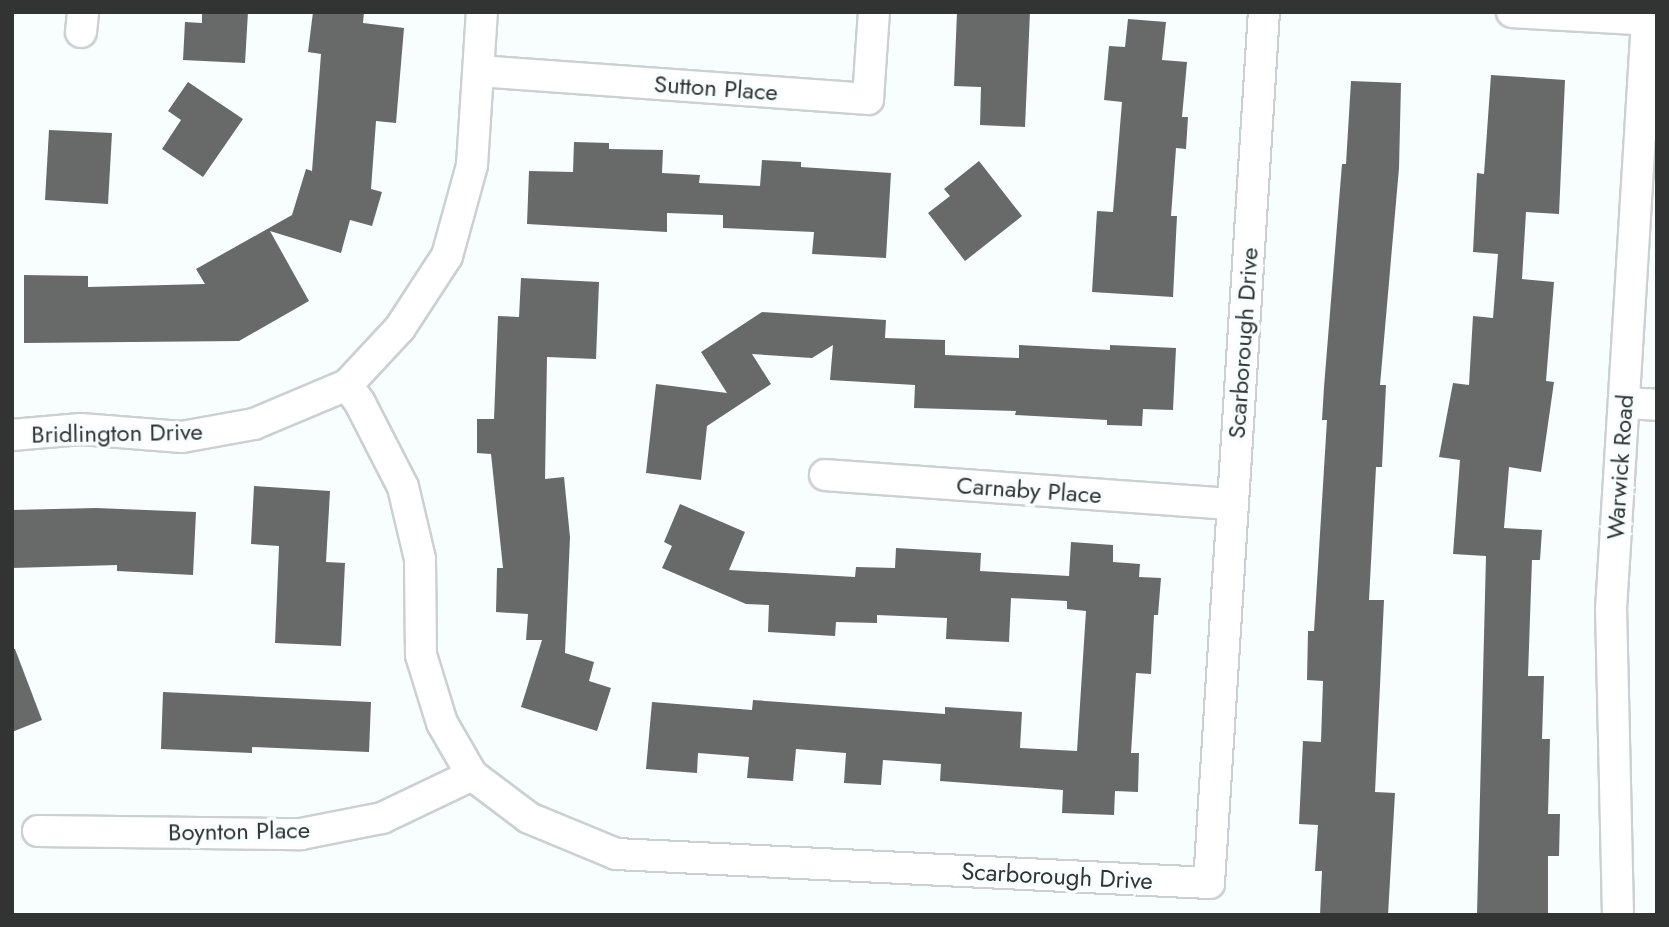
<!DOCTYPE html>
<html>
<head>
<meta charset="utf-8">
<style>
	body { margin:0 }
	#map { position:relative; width:1669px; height:927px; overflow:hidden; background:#f8fdfd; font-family:Jost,sans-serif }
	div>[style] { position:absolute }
	.building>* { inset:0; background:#676a69 }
	.roads { filter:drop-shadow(2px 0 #cbd0d0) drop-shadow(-2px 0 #cbd0d0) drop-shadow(0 2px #cbd0d0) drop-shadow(0 -2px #cbd0d0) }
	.minor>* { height:30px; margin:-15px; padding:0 15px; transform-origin:15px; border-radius:15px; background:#fff }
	span { translate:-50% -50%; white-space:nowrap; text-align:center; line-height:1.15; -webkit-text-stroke:7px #f8fdfd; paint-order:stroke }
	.street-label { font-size:24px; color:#323434 }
	.frame { position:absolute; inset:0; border:14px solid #323434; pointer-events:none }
</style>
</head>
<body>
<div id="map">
	<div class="building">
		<i style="clip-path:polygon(202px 12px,248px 12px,245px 63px,183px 60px,185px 22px,202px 23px)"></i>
		<i style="clip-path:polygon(313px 12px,364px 12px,363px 23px,404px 28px,396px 123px,376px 121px,371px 189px,382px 192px,372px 226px,350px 220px,341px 253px,270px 231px,309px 301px,239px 341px,24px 343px,24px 275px,88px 276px,88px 287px,205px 284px,196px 269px,292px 215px,306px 169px,312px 171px,321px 54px,308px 52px)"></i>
		<i style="clip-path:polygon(957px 12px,1030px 12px,1025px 127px,980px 125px,981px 87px,954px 86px)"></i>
		<i style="clip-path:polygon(1128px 19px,1166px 22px,1162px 60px,1187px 62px,1182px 117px,1188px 117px,1186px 149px,1176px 148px,1171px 216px,1177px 216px,1173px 297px,1092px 292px,1097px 211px,1113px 212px,1122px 102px,1104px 100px,1109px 46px,1125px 47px)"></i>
		<i style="clip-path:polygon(1491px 75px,1565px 80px,1559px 214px,1526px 212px,1522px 279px,1554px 282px,1546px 381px,1554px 382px,1546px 438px,1541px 472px,1509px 467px,1504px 528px,1542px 530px,1540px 560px,1532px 560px,1528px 676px,1544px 676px,1542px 739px,1550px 739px,1548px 814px,1560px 814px,1559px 856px,1548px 856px,1548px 915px,1477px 915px,1486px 556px,1453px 554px,1460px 460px,1439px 457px,1453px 383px,1469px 385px,1473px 316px,1493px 318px,1498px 254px,1473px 252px,1477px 173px,1484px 174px)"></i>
		<i style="clip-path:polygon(1351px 81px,1401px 83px,1399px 168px,1380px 385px,1386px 385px,1382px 467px,1376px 467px,1369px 600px,1384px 600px,1375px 792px,1395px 793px,1388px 915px,1320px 915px,1322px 871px,1315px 871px,1318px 825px,1299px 824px,1303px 741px,1321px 742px,1323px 681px,1307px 680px,1308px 631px,1314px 631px,1327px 420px,1322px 420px,1324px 387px,1342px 164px,1346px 164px)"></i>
		<i style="clip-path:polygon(188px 82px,243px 119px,203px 177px,162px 149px,181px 120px,168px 111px)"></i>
		<i style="clip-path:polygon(49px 130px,112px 133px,108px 204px,45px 200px)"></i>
		<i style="clip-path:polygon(574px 142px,609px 143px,609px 149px,663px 150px,662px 173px,700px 175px,699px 183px,760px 186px,762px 160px,801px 162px,801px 167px,891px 173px,886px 258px,812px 254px,814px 232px,723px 228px,723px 215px,667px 213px,667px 232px,527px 224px,529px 171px,573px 172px)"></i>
		<i style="clip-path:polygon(979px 161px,1022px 216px,965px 261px,928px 213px,950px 196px,944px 189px)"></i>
		<i style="clip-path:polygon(521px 278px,599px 282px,596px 359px,547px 357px,545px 479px,564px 477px,570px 537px,565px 653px,594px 662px,589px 681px,611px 688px,597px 731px,521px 707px,542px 640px,526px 640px,528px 614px,496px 612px,497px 568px,503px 568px,491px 454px,477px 453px,477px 419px,494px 419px,498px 316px,519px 317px)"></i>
		<i style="clip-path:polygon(762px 312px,886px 320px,885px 338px,945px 340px,945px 355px,1019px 358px,1019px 345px,1110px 350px,1110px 345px,1176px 348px,1173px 410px,1143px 409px,1142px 426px,1107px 425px,1107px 420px,1015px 415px,1016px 411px,914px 408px,915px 385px,830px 380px,833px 345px,812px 358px,752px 354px,771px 384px,707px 426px,701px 480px,646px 473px,656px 384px,727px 393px,701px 352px)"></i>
		<i style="clip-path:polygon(254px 486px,330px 491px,326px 562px,345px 563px,341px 646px,275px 643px,279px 546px,251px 544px)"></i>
		<i style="clip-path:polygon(680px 504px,745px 532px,729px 570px,855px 577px,856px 567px,895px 568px,896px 548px,981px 553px,980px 571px,1069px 576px,1071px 542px,1113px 545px,1113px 562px,1140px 564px,1139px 577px,1161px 578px,1158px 615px,1154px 615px,1151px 674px,1136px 673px,1131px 753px,1139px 753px,1138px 792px,1115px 791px,1114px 815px,1062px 813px,1063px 790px,940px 781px,941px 764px,883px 760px,881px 785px,844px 783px,846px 753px,796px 749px,793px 781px,747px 778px,749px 757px,698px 753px,697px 773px,646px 769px,652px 702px,752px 710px,753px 700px,945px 714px,945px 707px,1022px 712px,1020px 748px,1077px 751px,1086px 611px,1067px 609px,1067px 601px,1011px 598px,1009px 642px,946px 639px,947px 618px,877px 615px,877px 623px,836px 622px,835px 636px,768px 632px,769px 605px,746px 604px,662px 568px,672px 546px,664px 542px)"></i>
		<i style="clip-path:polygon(96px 508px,196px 512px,193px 575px,117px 571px,117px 565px,12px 568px,12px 510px)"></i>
		<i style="clip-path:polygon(12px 649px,15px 649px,42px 720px,12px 732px)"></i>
		<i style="clip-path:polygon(163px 692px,371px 702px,369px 752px,252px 747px,252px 753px,161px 749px)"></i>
	</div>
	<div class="roads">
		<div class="minor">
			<i style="left:1512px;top:12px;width:145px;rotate:3.2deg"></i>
			<i style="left:81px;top:32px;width:20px;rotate:-84deg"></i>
			<i style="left:479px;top:71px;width:390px;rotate:4.1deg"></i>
			<i style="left:868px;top:99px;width:87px;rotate:-86.1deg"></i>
			<i style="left:347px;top:385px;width:22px;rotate:54deg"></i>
			<i style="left:360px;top:403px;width:94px;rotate:62.9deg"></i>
			<i style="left:403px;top:487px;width:74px;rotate:76.7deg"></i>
			<i style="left:420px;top:559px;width:96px;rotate:89.4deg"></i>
			<i style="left:421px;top:655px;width:71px;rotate:72.8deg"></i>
			<i style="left:442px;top:723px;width:60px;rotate:60deg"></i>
			<i style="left:472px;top:775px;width:71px;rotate:37deg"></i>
			<i style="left:529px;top:818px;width:94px;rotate:22.5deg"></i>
			<i style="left:616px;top:854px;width:594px;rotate:2.8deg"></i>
			<i style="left:1209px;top:883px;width:873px;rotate:-86.39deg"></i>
			<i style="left:1624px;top:403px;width:33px;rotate:3deg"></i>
			<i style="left:12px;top:435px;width:69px;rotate:-5deg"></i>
			<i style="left:81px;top:429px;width:101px;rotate:4.5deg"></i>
			<i style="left:182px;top:437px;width:73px;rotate:-10.2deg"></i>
			<i style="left:254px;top:424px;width:101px;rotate:-22.8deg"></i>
			<i style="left:347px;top:385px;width:78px;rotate:-47.1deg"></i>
			<i style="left:400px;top:328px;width:86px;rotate:-56.9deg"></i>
			<i style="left:447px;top:256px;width:94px;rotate:-74.6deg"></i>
			<i style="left:472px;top:165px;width:153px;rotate:-86.3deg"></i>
			<i style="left:825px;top:475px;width:409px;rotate:4.1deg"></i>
			<i style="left:38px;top:831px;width:263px;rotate:0.7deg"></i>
			<i style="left:301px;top:834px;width:83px;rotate:-11.2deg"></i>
			<i style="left:382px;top:818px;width:100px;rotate:-25.5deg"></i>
			<i style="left:1618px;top:915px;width:305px;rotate:-91.3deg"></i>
			<i style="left:1611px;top:610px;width:591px;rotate:-86.51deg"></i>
		</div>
	</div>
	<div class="street-label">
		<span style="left:716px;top:88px;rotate:4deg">Sutton Place</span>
		<span style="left:1243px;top:343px;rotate:-86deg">Scarborough Drive</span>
		<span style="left:117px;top:433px;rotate:-1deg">Bridlington Drive</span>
		<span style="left:1620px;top:467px;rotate:-86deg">Warwick Road</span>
		<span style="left:1029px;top:490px;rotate:4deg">Carnaby Place</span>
		<span style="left:239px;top:831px;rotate:-1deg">Boynton Place</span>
		<span style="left:1057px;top:876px;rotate:3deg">Scarborough Drive</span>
	</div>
	<div class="frame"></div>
</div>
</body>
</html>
